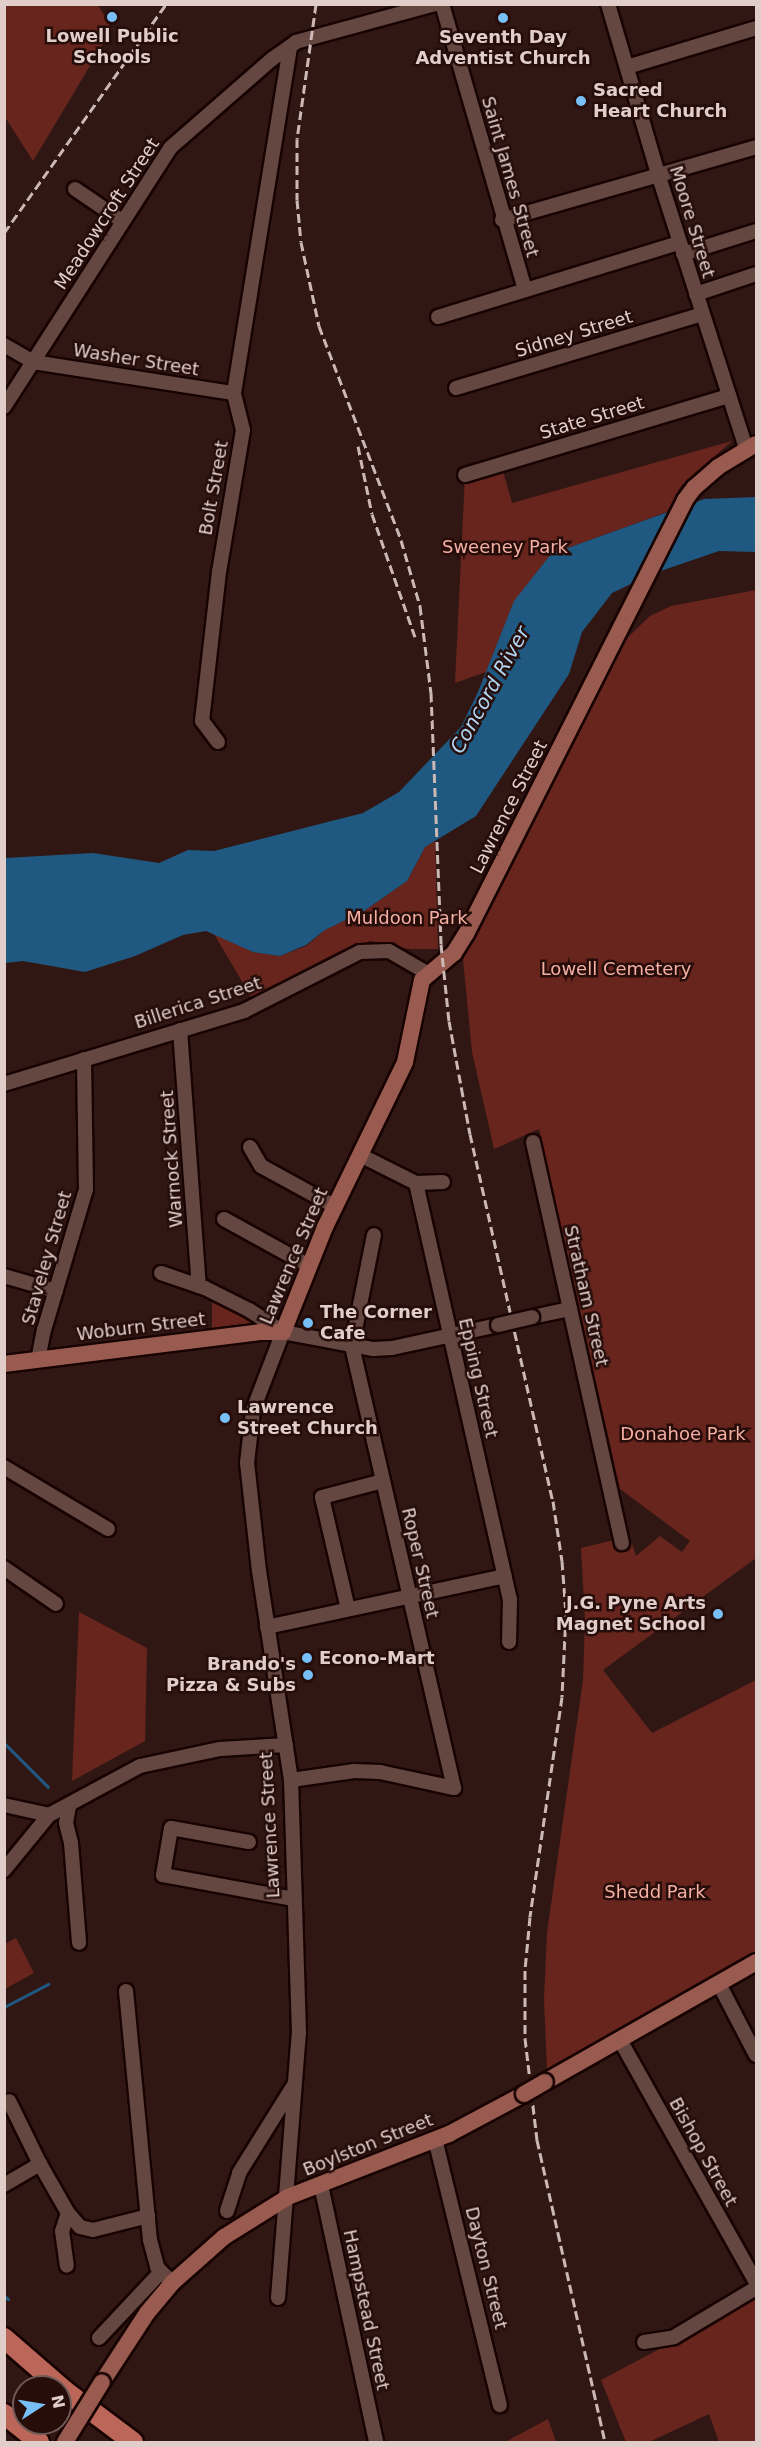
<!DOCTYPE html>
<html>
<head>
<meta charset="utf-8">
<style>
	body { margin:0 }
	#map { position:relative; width:761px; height:2447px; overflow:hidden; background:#311713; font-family:"DejaVu Sans",sans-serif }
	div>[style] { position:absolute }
	.green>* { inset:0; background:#68251d }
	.water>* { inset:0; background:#1f5881 }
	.stream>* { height:3px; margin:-1.5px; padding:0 1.5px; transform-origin:1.5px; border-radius:1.5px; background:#1f5881 }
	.roads { filter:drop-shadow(2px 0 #170301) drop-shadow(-2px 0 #170301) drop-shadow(0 2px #170301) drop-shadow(0 -2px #170301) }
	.minor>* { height:14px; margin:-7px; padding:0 7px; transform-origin:7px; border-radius:7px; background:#654742 }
	.major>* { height:16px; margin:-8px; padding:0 8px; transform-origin:8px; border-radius:8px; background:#995a4f }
	.highway>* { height:20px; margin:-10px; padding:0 10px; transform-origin:10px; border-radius:10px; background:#bb6658 }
	.rail>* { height:3px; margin-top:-1.5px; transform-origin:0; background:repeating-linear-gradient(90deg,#ccb8b5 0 9px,transparent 0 13.5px) }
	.bridges { filter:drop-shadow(2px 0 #170301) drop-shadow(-2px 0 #170301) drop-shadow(0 2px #170301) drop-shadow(0 -2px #170301) }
	.minor-bridge>* { height:14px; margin:-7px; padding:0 7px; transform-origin:7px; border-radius:7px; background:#654742 }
	.major-bridge>* { height:16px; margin:-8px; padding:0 8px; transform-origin:8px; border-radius:8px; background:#995a4f }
	.dots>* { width:16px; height:16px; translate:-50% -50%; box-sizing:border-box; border:3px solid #260d0a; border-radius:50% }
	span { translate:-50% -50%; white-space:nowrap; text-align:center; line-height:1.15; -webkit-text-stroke:5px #260d0a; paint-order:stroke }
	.poi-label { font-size:18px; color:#e1cecb; font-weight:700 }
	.left { translate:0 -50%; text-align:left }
	.right { translate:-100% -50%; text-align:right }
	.street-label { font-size:18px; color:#e1cecb }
	.park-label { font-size:18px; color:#f6afa3 }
	.water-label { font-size:20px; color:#b1d5f3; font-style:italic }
	.frame { position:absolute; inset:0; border:6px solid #e1cecb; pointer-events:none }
	.north { position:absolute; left:12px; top:2375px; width:60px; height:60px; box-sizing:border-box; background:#260d0a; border:2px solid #715a57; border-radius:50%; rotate:78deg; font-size:16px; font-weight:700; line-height:24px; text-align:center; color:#e1cecb }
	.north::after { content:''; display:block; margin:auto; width:21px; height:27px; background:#78bff7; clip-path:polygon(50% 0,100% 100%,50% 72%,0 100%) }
</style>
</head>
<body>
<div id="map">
	<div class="green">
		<i style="clip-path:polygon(5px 4px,98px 5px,112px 29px,33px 161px,5px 117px)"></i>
		<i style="clip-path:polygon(732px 441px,681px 486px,667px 512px,551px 554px,514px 602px,486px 672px,455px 683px,465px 475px,501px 464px,512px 503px)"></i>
		<i style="clip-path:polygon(756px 590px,756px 1558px,603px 1670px,652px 1733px,756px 1680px,756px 1954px,547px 2071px,544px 1999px,547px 1933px,583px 1680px,585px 1620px,581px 1548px,614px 1540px,616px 1547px,632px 1544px,636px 1556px,660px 1536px,682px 1552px,690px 1541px,620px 1489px,539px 1129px,494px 1149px,472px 1052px,463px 959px,623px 642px,650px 616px,671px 606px)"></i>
		<i style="clip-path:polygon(435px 841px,438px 949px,409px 949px,370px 941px,253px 1000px,214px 934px,253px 952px,280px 956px,306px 946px,325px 930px,364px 911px,407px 881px,425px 847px)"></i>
		<i style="clip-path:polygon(212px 1296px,259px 1323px,212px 1329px)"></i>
		<i style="clip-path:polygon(79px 1612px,147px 1648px,145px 1741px,72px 1781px)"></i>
		<i style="clip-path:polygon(16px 1938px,34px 1973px,5px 1989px,5px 1944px)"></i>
		<i style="clip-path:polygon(756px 2298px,756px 2442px,719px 2442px,709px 2414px,649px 2442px,626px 2442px,601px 2380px)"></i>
		<i style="clip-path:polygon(548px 2419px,556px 2442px,505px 2442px)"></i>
	</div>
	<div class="water">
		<i style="clip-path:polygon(756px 497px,756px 552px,719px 551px,652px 574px,612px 593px,582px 632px,569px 674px,476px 816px,425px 847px,407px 881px,364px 911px,325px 930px,306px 945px,280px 956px,253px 952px,206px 931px,183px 935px,135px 956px,85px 972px,23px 961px,5px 963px,5px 858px,93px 853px,159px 863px,188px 850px,214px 851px,363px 813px,399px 792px,461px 727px,478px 692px,514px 601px,551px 554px,704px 499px)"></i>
	</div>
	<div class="stream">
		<i style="left:4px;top:1743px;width:62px;rotate:45deg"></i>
		<i style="left:4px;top:2007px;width:50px;rotate:-27.6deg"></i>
		<i style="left:4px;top:2296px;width:5px;rotate:37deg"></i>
	</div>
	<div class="roads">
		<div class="minor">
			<i style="left:442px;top:4px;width:298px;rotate:73.8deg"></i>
			<i style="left:608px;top:4px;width:180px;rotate:73.6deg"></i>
			<i style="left:659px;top:177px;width:285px;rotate:72.2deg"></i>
			<i style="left:627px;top:67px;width:135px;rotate:-16.8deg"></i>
			<i style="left:75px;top:189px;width:57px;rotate:34.2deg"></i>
			<i style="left:502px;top:220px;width:264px;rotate:-16deg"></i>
			<i style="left:683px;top:254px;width:77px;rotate:-17.5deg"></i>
			<i style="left:696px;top:294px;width:63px;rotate:-18.4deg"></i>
			<i style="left:438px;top:317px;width:252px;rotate:-17.1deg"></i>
			<i style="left:4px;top:345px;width:34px;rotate:30deg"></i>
			<i style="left:33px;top:362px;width:203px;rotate:8.8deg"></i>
			<i style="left:456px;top:388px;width:257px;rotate:-16.7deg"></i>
			<i style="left:4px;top:407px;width:308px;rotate:-57.3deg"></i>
			<i style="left:170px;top:148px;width:135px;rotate:-41.1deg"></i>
			<i style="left:272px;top:59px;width:29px;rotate:-35deg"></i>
			<i style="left:296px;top:42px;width:144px;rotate:-15.3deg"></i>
			<i style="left:465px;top:475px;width:276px;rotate:-16.7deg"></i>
			<i style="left:218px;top:742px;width:26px;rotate:-127deg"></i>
			<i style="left:202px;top:721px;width:150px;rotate:-83.5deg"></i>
			<i style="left:219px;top:572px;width:144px;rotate:-80.4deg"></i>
			<i style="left:243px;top:430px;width:38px;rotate:-104deg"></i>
			<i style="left:234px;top:393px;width:351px;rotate:-80.8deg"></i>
			<i style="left:180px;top:1030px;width:257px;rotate:85.8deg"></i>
			<i style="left:4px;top:1084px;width:251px;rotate:-16.9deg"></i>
			<i style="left:244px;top:1011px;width:130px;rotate:-27deg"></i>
			<i style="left:360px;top:952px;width:29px;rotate:-2deg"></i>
			<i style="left:389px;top:951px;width:44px;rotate:30.1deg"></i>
			<i style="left:533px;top:1142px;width:411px;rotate:77.5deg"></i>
			<i style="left:250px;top:1147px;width:22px;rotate:60deg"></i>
			<i style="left:261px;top:1166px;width:83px;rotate:28.7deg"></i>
			<i style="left:360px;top:1155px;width:63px;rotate:26.6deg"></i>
			<i style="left:416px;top:1183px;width:426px;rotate:77.3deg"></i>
			<i style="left:510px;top:1599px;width:43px;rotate:91.3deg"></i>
			<i style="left:416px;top:1183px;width:27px;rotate:-2deg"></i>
			<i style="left:224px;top:1219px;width:97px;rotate:28.9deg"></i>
			<i style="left:161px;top:1273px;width:46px;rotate:18.8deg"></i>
			<i style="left:205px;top:1288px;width:49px;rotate:26.6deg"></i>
			<i style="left:249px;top:1310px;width:40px;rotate:32.9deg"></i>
			<i style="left:283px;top:1332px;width:92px;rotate:10.7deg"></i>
			<i style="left:373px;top:1349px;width:19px;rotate:-3deg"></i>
			<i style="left:392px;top:1348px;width:108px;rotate:-12.2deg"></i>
			<i style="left:4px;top:1276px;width:54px;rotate:16.1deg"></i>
			<i style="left:532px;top:1317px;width:39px;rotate:-12deg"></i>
			<i style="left:38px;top:1360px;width:31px;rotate:-79deg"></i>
			<i style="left:44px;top:1330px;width:147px;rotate:-73.4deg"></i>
			<i style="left:86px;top:1189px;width:130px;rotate:-90.9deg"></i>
			<i style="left:4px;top:1467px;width:121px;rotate:30.8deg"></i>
			<i style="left:4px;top:1568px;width:63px;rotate:34.7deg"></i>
			<i style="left:348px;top:1609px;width:115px;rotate:-103.1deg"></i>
			<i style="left:322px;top:1497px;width:63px;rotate:-14.7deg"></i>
			<i style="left:267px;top:1627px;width:243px;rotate:-12.1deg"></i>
			<i style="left:291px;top:1780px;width:64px;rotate:-8.1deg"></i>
			<i style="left:354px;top:1771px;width:26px;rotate:2deg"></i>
			<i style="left:380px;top:1772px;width:76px;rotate:12.2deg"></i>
			<i style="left:454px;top:1788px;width:455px;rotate:-103deg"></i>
			<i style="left:352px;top:1345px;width:112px;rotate:-78.7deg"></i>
			<i style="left:4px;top:1805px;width:46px;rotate:12.5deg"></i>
			<i style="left:69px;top:1806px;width:17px;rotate:100deg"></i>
			<i style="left:66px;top:1823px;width:21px;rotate:76deg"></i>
			<i style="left:71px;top:1843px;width:100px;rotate:85.4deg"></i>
			<i style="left:249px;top:1842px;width:79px;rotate:-169.8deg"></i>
			<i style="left:171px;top:1828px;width:48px;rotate:99.7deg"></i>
			<i style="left:163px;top:1875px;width:133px;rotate:10.4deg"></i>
			<i style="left:4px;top:1870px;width:71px;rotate:-50.7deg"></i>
			<i style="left:49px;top:1815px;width:103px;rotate:-28.3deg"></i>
			<i style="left:140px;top:1766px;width:82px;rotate:-12deg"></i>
			<i style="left:220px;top:1749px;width:66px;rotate:-3.5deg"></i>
			<i style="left:719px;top:1984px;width:80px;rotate:62.5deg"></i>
			<i style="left:126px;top:1991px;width:250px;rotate:84.5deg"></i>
			<i style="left:150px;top:2240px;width:28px;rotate:75deg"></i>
			<i style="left:157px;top:2267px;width:6px;rotate:51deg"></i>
			<i style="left:620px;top:2040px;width:278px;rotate:60.7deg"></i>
			<i style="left:435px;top:2139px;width:274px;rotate:76.3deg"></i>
			<i style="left:40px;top:2164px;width:56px;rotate:60.3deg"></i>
			<i style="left:68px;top:2213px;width:19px;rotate:108deg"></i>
			<i style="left:62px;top:2231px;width:35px;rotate:82deg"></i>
			<i style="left:4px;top:2185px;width:42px;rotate:-30.3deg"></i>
			<i style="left:40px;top:2164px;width:70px;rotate:-116.2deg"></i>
			<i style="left:321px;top:2185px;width:263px;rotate:77.9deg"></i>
			<i style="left:227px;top:2211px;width:40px;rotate:-72deg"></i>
			<i style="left:239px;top:2173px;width:104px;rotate:-58deg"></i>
			<i style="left:68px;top:2213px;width:18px;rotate:49deg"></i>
			<i style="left:80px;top:2227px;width:13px;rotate:13deg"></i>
			<i style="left:93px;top:2230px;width:57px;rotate:-14.3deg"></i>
			<i style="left:278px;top:2298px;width:266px;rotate:-85.5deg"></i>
			<i style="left:299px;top:2033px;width:253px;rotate:-91.8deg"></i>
			<i style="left:291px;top:1780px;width:211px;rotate:-98.7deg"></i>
			<i style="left:259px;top:1571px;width:109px;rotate:-96.3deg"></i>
			<i style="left:247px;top:1463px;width:53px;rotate:-83.5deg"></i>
			<i style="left:253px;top:1410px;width:84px;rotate:-69deg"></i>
			<i style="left:99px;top:2338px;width:91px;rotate:-46.8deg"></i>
			<i style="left:161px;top:2272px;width:9px;rotate:41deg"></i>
			<i style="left:644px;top:2342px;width:30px;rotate:-9deg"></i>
			<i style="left:674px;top:2337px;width:96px;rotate:-30.9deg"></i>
		</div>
		<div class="major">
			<i style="left:4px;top:1364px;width:258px;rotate:-7.1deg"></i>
			<i style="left:260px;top:1332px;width:23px"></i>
			<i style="left:283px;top:1332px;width:113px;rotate:-68.2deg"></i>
			<i style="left:325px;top:1227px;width:183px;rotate:-64.1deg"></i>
			<i style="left:405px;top:1062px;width:84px;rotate:-78.3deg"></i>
			<i style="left:422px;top:980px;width:42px;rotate:-40.2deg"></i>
			<i style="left:454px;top:953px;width:22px;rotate:-58deg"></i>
			<i style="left:466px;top:934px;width:486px;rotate:-63.2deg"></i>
			<i style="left:685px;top:500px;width:15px;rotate:-53deg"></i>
			<i style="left:694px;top:488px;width:32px;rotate:-41deg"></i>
			<i style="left:718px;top:467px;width:44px;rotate:-31.2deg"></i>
			<i style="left:545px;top:2082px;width:243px;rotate:-29.6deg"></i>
			<i style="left:102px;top:2382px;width:82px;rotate:-56.9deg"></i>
			<i style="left:147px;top:2313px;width:39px;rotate:-50deg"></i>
			<i style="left:172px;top:2283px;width:69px;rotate:-41.5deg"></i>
			<i style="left:224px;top:2237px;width:75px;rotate:-32deg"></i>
			<i style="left:288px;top:2197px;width:173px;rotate:-21.4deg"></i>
			<i style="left:449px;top:2134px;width:85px;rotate:-28.1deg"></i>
		</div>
		<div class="highway">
			<i style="left:4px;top:2338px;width:81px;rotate:41deg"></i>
			<i style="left:65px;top:2391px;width:85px;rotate:36.9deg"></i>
			<i style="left:4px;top:2414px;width:45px;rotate:38.7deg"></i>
		</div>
	</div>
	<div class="rail">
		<i style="left:316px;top:4px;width:136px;rotate:98deg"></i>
		<i style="left:297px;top:139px;width:61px;rotate:90deg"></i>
		<i style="left:297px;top:200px;width:42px;rotate:84.6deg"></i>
		<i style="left:301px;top:242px;width:86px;rotate:77.9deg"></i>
		<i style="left:319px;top:326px;width:229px;rotate:69deg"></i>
		<i style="left:401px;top:540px;width:69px;rotate:73.9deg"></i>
		<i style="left:420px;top:606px;width:88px;rotate:82.8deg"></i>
		<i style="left:431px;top:693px;width:251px;rotate:87.7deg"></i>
		<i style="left:441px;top:944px;width:77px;rotate:84.1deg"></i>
		<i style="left:449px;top:1021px;width:115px;rotate:79.5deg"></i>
		<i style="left:470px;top:1134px;width:376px;rotate:77.3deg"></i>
		<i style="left:553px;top:1501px;width:61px;rotate:81.5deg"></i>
		<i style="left:562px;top:1561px;width:53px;rotate:85.7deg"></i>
		<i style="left:566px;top:1614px;width:83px;rotate:92.8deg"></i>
		<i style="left:562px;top:1697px;width:222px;rotate:98.3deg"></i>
		<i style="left:530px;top:1917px;width:53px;rotate:95.4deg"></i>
		<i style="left:525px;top:1970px;width:68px;rotate:90deg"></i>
		<i style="left:525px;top:2038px;width:103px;rotate:83.3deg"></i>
		<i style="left:537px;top:2140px;width:310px;rotate:77.3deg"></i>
		<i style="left:4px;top:233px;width:281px;rotate:-54.7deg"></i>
		<i style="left:358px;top:446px;width:69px;rotate:78.4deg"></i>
		<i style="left:372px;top:514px;width:130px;rotate:70.7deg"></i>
	</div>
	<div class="bridges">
		<div class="minor-bridge">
			<i style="left:498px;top:1325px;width:35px;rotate:-13deg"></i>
		</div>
		<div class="major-bridge">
			<i style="left:524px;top:2094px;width:24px;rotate:-30deg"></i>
			<i style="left:65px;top:2442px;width:70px;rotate:-58.3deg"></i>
		</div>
	</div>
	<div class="dots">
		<i style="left:112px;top:17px;background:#78bff7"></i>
		<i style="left:503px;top:18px;background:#78bff7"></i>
		<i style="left:581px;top:101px;background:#78bff7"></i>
		<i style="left:308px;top:1323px;background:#78bff7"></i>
		<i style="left:225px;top:1418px;background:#78bff7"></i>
		<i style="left:718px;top:1614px;background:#78bff7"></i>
		<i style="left:307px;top:1658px;background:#78bff7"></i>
		<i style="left:308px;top:1675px;background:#78bff7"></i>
	</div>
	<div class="poi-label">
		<span style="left:112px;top:47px">Lowell Public<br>Schools</span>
		<span style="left:503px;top:48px">Seventh Day<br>Adventist Church</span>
		<span class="left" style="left:593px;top:101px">Sacred<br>Heart Church</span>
		<span class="left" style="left:320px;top:1323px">The Corner<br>Cafe</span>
		<span class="left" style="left:237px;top:1418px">Lawrence<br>Street Church</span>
		<span class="right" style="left:706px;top:1614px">J.G. Pyne Arts<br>Magnet School</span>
		<span class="left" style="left:319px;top:1658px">Econo-Mart</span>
		<span class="right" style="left:296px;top:1675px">Brando's<br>Pizza &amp; Subs</span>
	</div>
	<div class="street-label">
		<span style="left:510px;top:177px;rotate:74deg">Saint James Street</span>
		<span style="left:107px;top:214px;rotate:-57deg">Meadowcroft Street</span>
		<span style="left:692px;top:222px;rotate:73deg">Moore Street</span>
		<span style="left:574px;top:334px;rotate:-17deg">Sidney Street</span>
		<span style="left:136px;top:360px;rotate:9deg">Washer Street</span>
		<span style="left:592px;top:418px;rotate:-17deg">State Street</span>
		<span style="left:214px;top:488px;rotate:-80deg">Bolt Street</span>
		<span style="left:509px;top:807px;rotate:-63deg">Lawrence Street</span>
		<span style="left:198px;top:1003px;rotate:-18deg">Billerica Street</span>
		<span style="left:172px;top:1159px;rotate:-94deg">Warnock Street</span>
		<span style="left:294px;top:1256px;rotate:-67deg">Lawrence Street</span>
		<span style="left:47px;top:1258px;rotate:-74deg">Staveley Street</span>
		<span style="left:586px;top:1296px;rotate:77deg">Stratham Street</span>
		<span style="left:141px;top:1327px;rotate:-7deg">Woburn Street</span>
		<span style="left:478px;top:1378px;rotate:77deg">Epping Street</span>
		<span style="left:420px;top:1563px;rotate:77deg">Roper Street</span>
		<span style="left:270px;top:1825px;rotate:-93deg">Lawrence Street</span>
		<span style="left:368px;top:2145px;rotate:-22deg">Boylston Street</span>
		<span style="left:703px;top:2152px;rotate:61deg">Bishop Street</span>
		<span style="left:486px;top:2268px;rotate:76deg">Dayton Street</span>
		<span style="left:366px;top:2310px;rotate:78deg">Hampstead Street</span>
	</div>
	<div class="park-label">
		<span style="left:505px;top:547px">Sweeney Park</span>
		<span style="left:407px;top:918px">Muldoon Park</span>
		<span style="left:616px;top:969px">Lowell Cemetery</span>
		<span style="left:683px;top:1434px">Donahoe Park</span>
		<span style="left:655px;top:1892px">Shedd Park</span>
	</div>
	<div class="water-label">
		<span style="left:490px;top:690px;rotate:-61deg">Concord River</span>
	</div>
	<div class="frame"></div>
	<div class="north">N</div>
</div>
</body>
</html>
